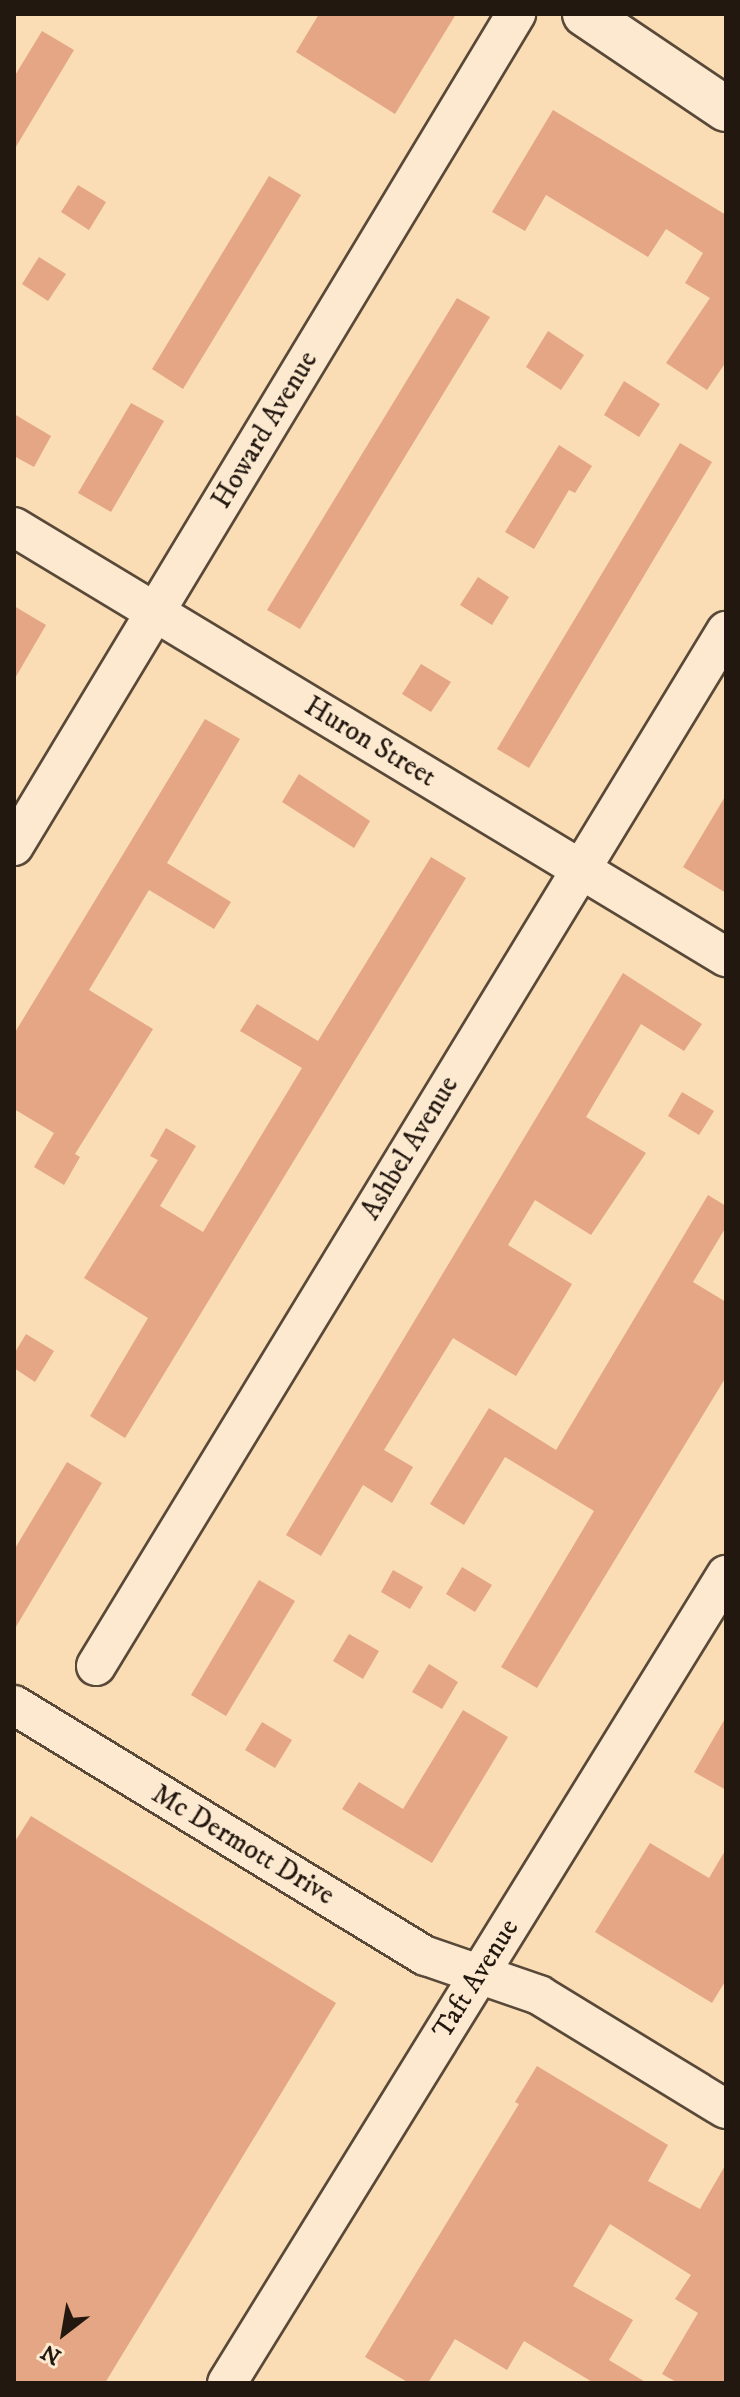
<!DOCTYPE html>
<html>
<head>
<meta charset="utf-8">
<style>
	body { margin:0 }
	#map { position:relative; width:740px; height:2397px; overflow:hidden; background:#faddb5; font-family:"IM FELL DW Pica",serif }
	div>[style] { position:absolute }
	.building>* { inset:0; background:#e4a684 }
	.roads { filter:drop-shadow(2px 0 #594939) drop-shadow(-2px 0 #594939) drop-shadow(0 2px #594939) drop-shadow(0 -2px #594939) }
	.street>* { height:38px; margin:-19px; padding:0 19px; transform-origin:19px; border-radius:19px; background:#fce9cf }
	.secondary>* { height:44px; margin:-22px; padding:0 22px; transform-origin:22px; border-radius:22px; background:#fce9cf }
	span { translate:-50% -50%; white-space:nowrap; text-align:center; line-height:1.15; -webkit-text-stroke:7px #fce9cf; paint-order:stroke }
	.street-label { font-size:28px; color:#231810 }
	.frame { position:absolute; inset:0; border:16px solid #231810; pointer-events:none }
	.north { position:absolute; left:24px; top:2293px; width:80px; height:80px; -webkit-text-stroke:6px #fce9cf; paint-order:stroke; rotate:211deg; font-size:22px; font-weight:700; line-height:32px; text-align:center; color:#231810 }
	.north::after { content:''; display:block; margin:auto; width:28px; height:36px; background:#231810; clip-path:polygon(50% 0,100% 100%,50% 72%,0 100%) }
</style>
</head>
<body>
<div id="map">
	<div class="building">
		<i style="clip-path:polygon(319px 14px,456px 14px,395px 114px,296px 52px)"></i>
		<i style="clip-path:polygon(42px 31px,74px 50px,14px 150px,14px 77px)"></i>
		<i style="clip-path:polygon(553px 110px,726px 215px,726px 362px,707px 390px,666px 363px,710px 298px,685px 283px,703px 253px,666px 229px,648px 257px,546px 195px,525px 231px,492px 212px)"></i>
		<i style="clip-path:polygon(269px 176px,301px 195px,183px 389px,152px 369px)"></i>
		<i style="clip-path:polygon(78px 185px,106px 202px,89px 230px,61px 212px)"></i>
		<i style="clip-path:polygon(39px 257px,66px 274px,48px 301px,22px 284px)"></i>
		<i style="clip-path:polygon(457px 298px,490px 317px,300px 629px,267px 610px)"></i>
		<i style="clip-path:polygon(548px 331px,584px 355px,561px 390px,526px 367px)"></i>
		<i style="clip-path:polygon(624px 381px,660px 404px,639px 437px,604px 415px)"></i>
		<i style="clip-path:polygon(131px 403px,164px 421px,111px 512px,78px 493px)"></i>
		<i style="clip-path:polygon(14px 414px,51px 436px,34px 467px,14px 456px)"></i>
		<i style="clip-path:polygon(680px 443px,712px 462px,529px 768px,497px 749px)"></i>
		<i style="clip-path:polygon(559px 445px,592px 466px,575px 493px,569px 490px,534px 549px,505px 532px)"></i>
		<i style="clip-path:polygon(478px 577px,509px 597px,492px 625px,460px 605px)"></i>
		<i style="clip-path:polygon(14px 606px,46px 625px,14px 680px)"></i>
		<i style="clip-path:polygon(421px 664px,451px 682px,431px 712px,402px 694px)"></i>
		<i style="clip-path:polygon(205px 719px,240px 739px,167px 863px,231px 902px,214px 929px,149px 890px,89px 990px,153px 1029px,75px 1154px,80px 1157px,64px 1185px,34px 1167px,54px 1133px,14px 1109px,14px 1034px)"></i>
		<i style="clip-path:polygon(299px 774px,370px 821px,354px 848px,282px 802px)"></i>
		<i style="clip-path:polygon(726px 795px,726px 893px,683px 867px)"></i>
		<i style="clip-path:polygon(431px 857px,466px 878px,125px 1438px,90px 1416px,148px 1318px,84px 1278px,158px 1160px,150px 1156px,166px 1128px,196px 1146px,160px 1206px,203px 1232px,302px 1068px,240px 1031px,257px 1004px,318px 1041px)"></i>
		<i style="clip-path:polygon(623px 973px,702px 1024px,684px 1051px,641px 1024px,586px 1117px,646px 1153px,591px 1235px,535px 1200px,508px 1245px,572px 1284px,556px 1311px,516px 1376px,453px 1338px,384px 1450px,413px 1467px,392px 1503px,363px 1485px,321px 1556px,286px 1535px)"></i>
		<i style="clip-path:polygon(682px 1092px,714px 1111px,699px 1135px,668px 1116px)"></i>
		<i style="clip-path:polygon(708px 1195px,726px 1206px,726px 1227px,693px 1282px,726px 1302px,726px 1377px,537px 1688px,501px 1667px,594px 1511px,505px 1457px,464px 1525px,430px 1504px,489px 1408px,556px 1450px)"></i>
		<i style="clip-path:polygon(26px 1334px,54px 1351px,35px 1382px,14px 1368px,14px 1354px)"></i>
		<i style="clip-path:polygon(67px 1462px,102px 1483px,14px 1630px,14px 1550px)"></i>
		<i style="clip-path:polygon(462px 1567px,492px 1585px,475px 1612px,446px 1594px)"></i>
		<i style="clip-path:polygon(393px 1570px,423px 1587px,410px 1609px,381px 1592px)"></i>
		<i style="clip-path:polygon(259px 1580px,295px 1601px,226px 1716px,191px 1695px)"></i>
		<i style="clip-path:polygon(349px 1634px,379px 1651px,363px 1679px,333px 1661px)"></i>
		<i style="clip-path:polygon(429px 1664px,458px 1682px,442px 1709px,412px 1692px)"></i>
		<i style="clip-path:polygon(463px 1710px,508px 1737px,432px 1863px,342px 1809px,359px 1782px,403px 1809px)"></i>
		<i style="clip-path:polygon(726px 1717px,726px 1790px,694px 1772px)"></i>
		<i style="clip-path:polygon(262px 1722px,292px 1740px,275px 1768px,245px 1750px)"></i>
		<i style="clip-path:polygon(31px 1816px,336px 2003px,105px 2383px,14px 2383px,14px 1843px)"></i>
		<i style="clip-path:polygon(650px 1843px,709px 1878px,726px 1849px,726px 1980px,712px 2003px,595px 1932px)"></i>
		<i style="clip-path:polygon(537px 2066px,668px 2145px,648px 2181px,700px 2209px,726px 2164px,726px 2383px,678px 2383px,662px 2374px,698px 2313px,675px 2299px,691px 2275px,610px 2224px,573px 2286px,633px 2320px,609px 2360px,647px 2383px,594px 2383px,524px 2341px,507px 2370px,455px 2339px,428px 2383px,409px 2383px,365px 2357px,519px 2104px,515px 2102px)"></i>
	</div>
	<div class="roads">
		<div class="street">
			<i style="left:14px;top:527px;width:832px;rotate:31.13deg"></i>
			<i style="left:14px;top:846px;width:972px;rotate:-58.89deg"></i>
			<i style="left:96px;top:1666px;width:1212px;rotate:-58.67deg"></i>
			<i style="left:14px;top:1705px;width:482px;rotate:31.4deg"></i>
			<i style="left:426px;top:1956px;width:120px;rotate:19deg"></i>
			<i style="left:539px;top:1995px;width:219px;rotate:31.4deg"></i>
			<i style="left:227px;top:2383px;width:950px;rotate:-58.3deg"></i>
		</div>
		<div class="secondary">
			<i style="left:585px;top:14px;width:170px;rotate:34deg"></i>
		</div>
	</div>
	<div class="street-label">
		<span style="left:265px;top:430px;rotate:-59deg">Howard Avenue</span>
		<span style="left:370px;top:742px;rotate:31deg">Huron Street</span>
		<span style="left:410px;top:1148px;rotate:-59deg">Ashbel Avenue</span>
		<span style="left:243px;top:1845px;rotate:31deg">Mc Dermott Drive</span>
		<span style="left:476px;top:1979px;rotate:-58deg">Taft Avenue</span>
	</div>
	<div class="frame"></div>
	<div class="north">N</div>
</div>
</body>
</html>
